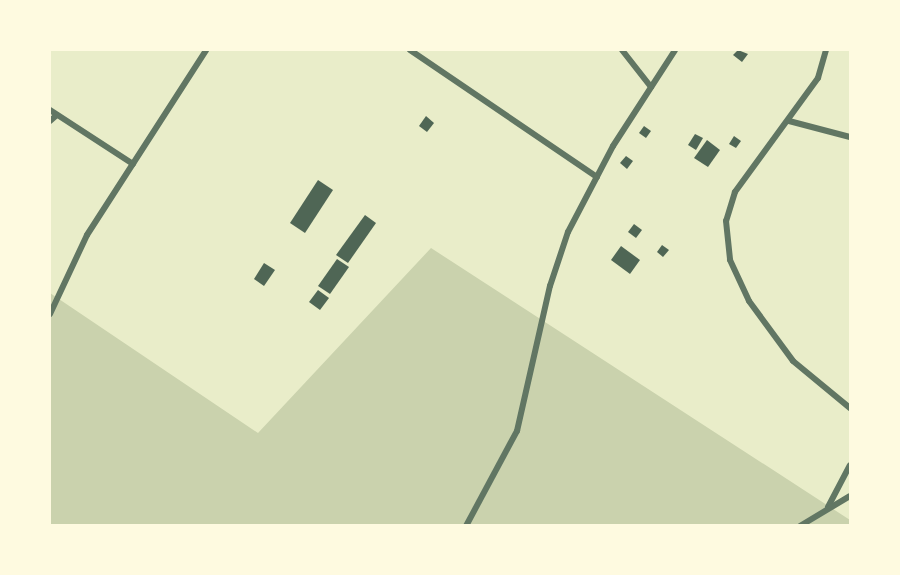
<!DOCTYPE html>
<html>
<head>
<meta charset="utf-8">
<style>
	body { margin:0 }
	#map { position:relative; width:900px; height:575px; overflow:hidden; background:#e9edc9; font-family:"Titillium Web",sans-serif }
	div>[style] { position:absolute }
	.green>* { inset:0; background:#cad2ad }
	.building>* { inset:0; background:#4f6655 }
	.minor>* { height:6px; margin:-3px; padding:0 3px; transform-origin:3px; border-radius:3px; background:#617663 }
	span { translate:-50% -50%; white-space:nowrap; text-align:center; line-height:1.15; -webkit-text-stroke:4.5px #fefae0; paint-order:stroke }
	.frame { position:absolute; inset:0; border:51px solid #fefae0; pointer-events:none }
</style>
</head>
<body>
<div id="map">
	<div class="green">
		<i style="clip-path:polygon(431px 248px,850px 520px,850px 525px,50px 525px,50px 293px,258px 433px)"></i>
	</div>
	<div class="building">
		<i style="clip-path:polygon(738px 50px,748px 54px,742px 62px,733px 55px)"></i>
		<i style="clip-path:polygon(426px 116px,434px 123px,427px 132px,419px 126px)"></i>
		<i style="clip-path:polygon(644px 126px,651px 131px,646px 138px,639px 133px)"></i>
		<i style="clip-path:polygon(695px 134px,703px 138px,696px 150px,688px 145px)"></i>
		<i style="clip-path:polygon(734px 136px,741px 141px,736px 148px,729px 144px)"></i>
		<i style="clip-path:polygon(707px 140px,720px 150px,708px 167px,694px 158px)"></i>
		<i style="clip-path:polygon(626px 156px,633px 161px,627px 169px,620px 163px)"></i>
		<i style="clip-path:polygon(318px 180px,333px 190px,305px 233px,290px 223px)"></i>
		<i style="clip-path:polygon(365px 215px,376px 223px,348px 263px,336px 255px)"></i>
		<i style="clip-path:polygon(634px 224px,642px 230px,636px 238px,628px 232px)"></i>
		<i style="clip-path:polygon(662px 245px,669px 250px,663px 257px,657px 252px)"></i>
		<i style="clip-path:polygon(621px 246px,640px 260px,630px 274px,611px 260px)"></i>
		<i style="clip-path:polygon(337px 259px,349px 267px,330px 294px,318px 286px)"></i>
		<i style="clip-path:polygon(264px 263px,275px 270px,264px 286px,254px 279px)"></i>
		<i style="clip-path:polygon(318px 290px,329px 298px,320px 310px,309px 302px)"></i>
	</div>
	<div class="minor">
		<i style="left:410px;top:50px;width:226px;rotate:34.2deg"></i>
		<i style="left:622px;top:50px;width:47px;rotate:51.9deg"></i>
		<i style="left:826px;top:50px;width:29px;rotate:106deg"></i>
		<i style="left:818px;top:78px;width:141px;rotate:126.1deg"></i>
		<i style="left:735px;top:192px;width:30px;rotate:107deg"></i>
		<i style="left:726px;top:221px;width:39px;rotate:84deg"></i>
		<i style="left:730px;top:260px;width:45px;rotate:65.1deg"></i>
		<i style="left:749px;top:301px;width:74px;rotate:53.7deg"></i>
		<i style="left:793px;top:361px;width:74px;rotate:39.5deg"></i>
		<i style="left:50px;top:110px;width:99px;rotate:33deg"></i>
		<i style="left:50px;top:121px;width:9px;rotate:-41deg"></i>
		<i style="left:789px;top:121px;width:63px;rotate:14.7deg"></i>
		<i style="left:50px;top:314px;width:87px;rotate:-64.9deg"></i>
		<i style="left:87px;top:235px;width:220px;rotate:-57.2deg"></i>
		<i style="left:828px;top:507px;width:47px;rotate:-62.4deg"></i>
		<i style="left:466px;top:526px;width:108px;rotate:-61.8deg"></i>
		<i style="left:517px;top:431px;width:149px;rotate:-77.2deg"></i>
		<i style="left:550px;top:286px;width:57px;rotate:-71.6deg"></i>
		<i style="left:568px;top:232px;width:97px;rotate:-62.4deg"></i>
		<i style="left:613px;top:146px;width:114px;rotate:-57.1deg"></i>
		<i style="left:800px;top:526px;width:58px;rotate:-31deg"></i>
	</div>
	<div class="frame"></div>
</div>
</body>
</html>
